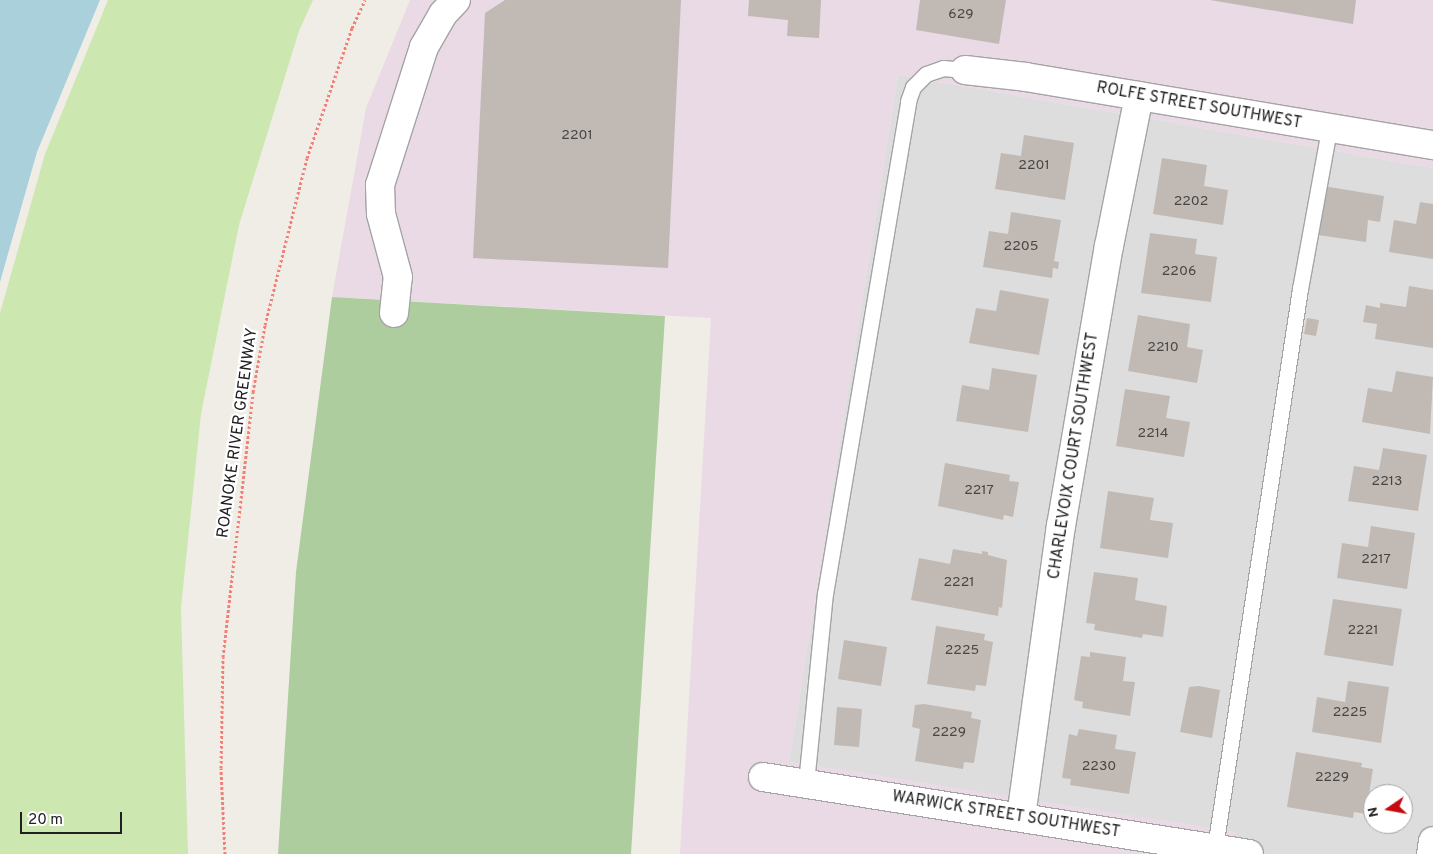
<!DOCTYPE html>
<html>
<head>
<meta charset="utf-8">
<style>
	body { margin:0 }
	#map { position:relative; width:1433px; height:854px; overflow:hidden; background:#f0ede7; font-family:Overpass,sans-serif }
	div>[style] { position:absolute }
	.residential>* { inset:0; background:#dedddd }
	.industrial>* { inset:0; background:#e9dae6 }
	.grass>* { inset:0; background:#cce7b0 }
	.forest>* { inset:0; background:#adcd9e }
	.water>* { inset:0; background:#aad1db }
	.building>* { inset:0; background:#c1b9b4 }
	.path>* { height:3px; margin-top:-1.5px; transform-origin:0; background:repeating-linear-gradient(90deg,#f38076 0 2.5px,transparent 0 5px) }
	.roads { filter:drop-shadow(1px 0 #a4a4a4) drop-shadow(-1px 0 #a4a4a4) drop-shadow(0 1px #a4a4a4) drop-shadow(0 -1px #a4a4a4) }
	.lane>* { height:15px; margin:-7.5px; padding:0 7.5px; transform-origin:7.5px; border-radius:7.5px; background:#fff }
	.street>* { height:28px; margin:-14px; padding:0 14px; transform-origin:14px; border-radius:14px; background:#fff }
	span { translate:-50% -50%; white-space:nowrap; text-align:center; line-height:1.15; -webkit-text-stroke:4.5px #fff; paint-order:stroke }
	.number-label { font-size:14px; color:#484645 }
	.number-label span { -webkit-text-stroke-width:0 }
	.street-label { font-size:16px; color:#202020 }
	.north { position:absolute; left:1363px; top:784px; width:50px; height:50px; box-sizing:border-box; background:#fff; border:1px solid #a6a6a6; border-radius:50%; rotate:258deg; font-size:14px; font-weight:700; line-height:20px; text-align:center; color:#202020 }
	.north::after { content:''; display:block; margin:auto; width:18px; height:22px; background:#c60b0f; clip-path:polygon(50% 0,100% 100%,50% 72%,0 100%) }
	.scale { position:absolute; left:20px; top:812px; width:102px; height:22px; box-sizing:border-box; border:2px solid #202020; border-top:0; padding-left:6px; font-size:15px; line-height:18px; white-space:nowrap; color:#202020; -webkit-text-stroke:4px #fff; paint-order:stroke }
</style>
</head>
<body>
<div id="map">
	<div class="residential">
		<i style="clip-path:polygon(evenodd,898px 75px,1433px 168px,1433px 854px,1232px 854px,1235px 832px,789px 762px,898px 75px,1373px 794px,1403px 794px,1403px 824px,1373px 824px,1373px 794px)"></i>
	</div>
	<div class="industrial">
		<i style="clip-path:polygon(410px 0,1433px 0,1433px 168px,898px 75px,789px 762px,1236px 832px,1232px 854px,680px 854px,711px 318px,332px 297px,366px 108px)"></i>
	</div>
	<div class="grass">
		<i style="clip-path:polygon(108px 0,313px 0,299px 31px,239px 225px,201px 414px,181px 608px,188px 854px,0 854px,0 313px,45px 154px)"></i>
	</div>
	<div class="forest">
		<i style="clip-path:polygon(332px 297px,665px 316px,631px 854px,278px 854px,296px 572px)"></i>
	</div>
	<div class="water">
		<i style="clip-path:polygon(0 0,100px 0,37px 152px,0 282px)"></i>
	</div>
	<div class="building">
		<i style="clip-path:polygon(505px 0,681px 0,668px 268px,473px 258px,485px 13px)"></i>
		<i style="clip-path:polygon(749px 0,821px 0,819px 38px,787px 36px,788px 20px,748px 16px)"></i>
		<i style="clip-path:polygon(920px 0,1006px 0,999px 44px,916px 30px)"></i>
		<i style="clip-path:polygon(1210px 0,1356px 0,1353px 24px)"></i>
		<i style="clip-path:polygon(1024px 135px,1074px 143px,1065px 200px,995px 189px,1001px 153px,1021px 156px)"></i>
		<i style="clip-path:polygon(1162px 158px,1207px 165px,1204px 186px,1228px 190px,1223px 225px,1153px 214px)"></i>
		<i style="clip-path:polygon(1323px 186px,1384px 196px,1380px 222px,1368px 220px,1366px 242px,1318px 235px)"></i>
		<i style="clip-path:polygon(1420px 202px,1433px 204px,1433px 259px,1389px 252px,1394px 220px,1416px 224px)"></i>
		<i style="clip-path:polygon(1011px 212px,1061px 220px,1054px 261px,1059px 262px,1058px 269px,1053px 268px,1052px 278px,983px 267px,989px 231px,1008px 234px)"></i>
		<i style="clip-path:polygon(1150px 233px,1197px 239px,1195px 254px,1217px 257px,1211px 302px,1141px 293px)"></i>
		<i style="clip-path:polygon(1409px 286px,1433px 290px,1433px 348px,1375px 339px,1377px 324px,1363px 322px,1366px 305px,1380px 308px,1380px 303px,1406px 307px)"></i>
		<i style="clip-path:polygon(1000px 290px,1049px 299px,1039px 355px,969px 343px,976px 308px,996px 311px)"></i>
		<i style="clip-path:polygon(1138px 315px,1190px 324px,1187px 347px,1203px 350px,1197px 383px,1128px 371px)"></i>
		<i style="clip-path:polygon(1307px 318px,1319px 320px,1316px 336px,1304px 334px)"></i>
		<i style="clip-path:polygon(992px 368px,1037px 375px,1028px 432px,956px 421px,962px 385px,989px 390px)"></i>
		<i style="clip-path:polygon(1396px 371px,1433px 377px,1430px 434px,1362px 422px,1368px 388px,1392px 392px)"></i>
		<i style="clip-path:polygon(1125px 389px,1170px 396px,1166px 418px,1190px 422px,1184px 457px,1116px 446px)"></i>
		<i style="clip-path:polygon(1383px 448px,1427px 455px,1418px 511px,1348px 501px,1354px 466px,1379px 470px)"></i>
		<i style="clip-path:polygon(945px 463px,1010px 475px,1009px 481px,1019px 482px,1013px 517px,1004px 515px,1003px 520px,938px 506px)"></i>
		<i style="clip-path:polygon(1108px 491px,1154px 498px,1150px 520px,1173px 523px,1168px 558px,1100px 548px)"></i>
		<i style="clip-path:polygon(1371px 526px,1415px 533px,1407px 589px,1337px 578px,1342px 543px,1368px 547px)"></i>
		<i style="clip-path:polygon(953px 549px,982px 554px,982px 551px,988px 552px,988px 555px,1007px 560px,1002px 608px,999px 607px,998px 616px,911px 600px,919px 558px,950px 564px)"></i>
		<i style="clip-path:polygon(1094px 572px,1138px 578px,1135px 600px,1167px 606px,1163px 637px,1143px 634px,1142px 638px,1094px 630px,1095px 624px,1086px 623px)"></i>
		<i style="clip-path:polygon(1333px 599px,1402px 609px,1393px 666px,1324px 655px)"></i>
		<i style="clip-path:polygon(936px 626px,985px 634px,984px 640px,993px 642px,986px 686px,976px 685px,975px 691px,927px 684px)"></i>
		<i style="clip-path:polygon(844px 640px,887px 647px,881px 686px,838px 679px)"></i>
		<i style="clip-path:polygon(1090px 652px,1126px 657px,1123px 681px,1135px 682px,1130px 716px,1082px 708px,1083px 702px,1074px 700px,1081px 656px,1090px 657px)"></i>
		<i style="clip-path:polygon(1348px 681px,1389px 687px,1381px 743px,1312px 732px,1317px 697px,1345px 702px)"></i>
		<i style="clip-path:polygon(1199px 686px,1220px 690px,1212px 738px,1180px 732px,1189px 687px)"></i>
		<i style="clip-path:polygon(924px 704px,972px 712px,971px 718px,981px 720px,974px 763px,964px 762px,963px 769px,915px 761px,920px 729px,912px 727px,915px 705px)"></i>
		<i style="clip-path:polygon(837px 707px,862px 709px,859px 747px,834px 745px)"></i>
		<i style="clip-path:polygon(1079px 729px,1117px 735px,1115px 749px,1136px 752px,1129px 794px,1070px 785px,1071px 779px,1062px 778px,1069px 734px,1077px 736px)"></i>
		<i style="clip-path:polygon(1296px 752px,1362px 763px,1361px 767px,1373px 769px,1366px 814px,1354px 812px,1353px 818px,1287px 807px)"></i>
	</div>
	<div class="path">
		<i style="left:225px;top:854px;width:86px;rotate:-92.7deg"></i>
		<i style="left:221px;top:768px;width:111px;rotate:-89deg"></i>
		<i style="left:223px;top:657px;width:267px;rotate:-83.5deg"></i>
		<i style="left:253px;top:392px;width:68px;rotate:-79.8deg"></i>
		<i style="left:265px;top:325px;width:172px;rotate:-75.9deg"></i>
		<i style="left:307px;top:158px;width:138px;rotate:-70.9deg"></i>
		<i style="left:352px;top:28px;width:31px;rotate:-65deg"></i>
	</div>
	<div class="roads">
		<div class="lane">
			<i style="left:806px;top:783px;width:190px;rotate:-84.3deg"></i>
			<i style="left:825px;top:594px;width:500px;rotate:-80.4deg"></i>
			<i style="left:908px;top:101px;width:15px;rotate:-70deg"></i>
			<i style="left:913px;top:87px;width:18px;rotate:-45deg"></i>
			<i style="left:926px;top:74px;width:18px;rotate:-19deg"></i>
			<i style="left:943px;top:68px;width:22px;rotate:5deg"></i>
			<i style="left:1214px;top:854px;width:572px;rotate:-81.35deg"></i>
			<i style="left:1300px;top:289px;width:163px;rotate:-79.7deg"></i>
		</div>
		<div class="street">
			<i style="left:965px;top:70px;width:61px;rotate:6.5deg"></i>
			<i style="left:1026px;top:77px;width:413px;rotate:9.5deg"></i>
			<i style="left:394px;top:313px;width:36px;rotate:-84deg"></i>
			<i style="left:398px;top:277px;width:65px;rotate:-105.1deg"></i>
			<i style="left:381px;top:214px;width:29px;rotate:-92deg"></i>
			<i style="left:380px;top:185px;width:145px;rotate:-72.3deg"></i>
			<i style="left:424px;top:47px;width:38px;rotate:-60deg"></i>
			<i style="left:443px;top:14px;width:19px;rotate:-47deg"></i>
			<i style="left:763px;top:777px;width:492px;rotate:9deg"></i>
			<i style="left:1021px;top:817px;width:294px;rotate:-82.2deg"></i>
			<i style="left:1061px;top:526px;width:284px;rotate:-80.3deg"></i>
			<i style="left:1109px;top:246px;width:153px;rotate:-78.7deg"></i>
			<i style="left:1431px;top:854px;width:13px;rotate:-81deg"></i>
		</div>
	</div>
	<div class="number-label">
		<span style="left:961px;top:15px">629</span>
		<span style="left:577px;top:136px">2201</span>
		<span style="left:1034px;top:166px">2201</span>
		<span style="left:1191px;top:202px">2202</span>
		<span style="left:1021px;top:247px">2205</span>
		<span style="left:1179px;top:272px">2206</span>
		<span style="left:1163px;top:348px">2210</span>
		<span style="left:1153px;top:434px">2214</span>
		<span style="left:1387px;top:482px">2213</span>
		<span style="left:979px;top:491px">2217</span>
		<span style="left:1376px;top:560px">2217</span>
		<span style="left:959px;top:583px">2221</span>
		<span style="left:1363px;top:631px">2221</span>
		<span style="left:962px;top:651px">2225</span>
		<span style="left:1350px;top:713px">2225</span>
		<span style="left:949px;top:733px">2229</span>
		<span style="left:1099px;top:767px">2230</span>
		<span style="left:1332px;top:778px">2229</span>
	</div>
	<div class="street-label">
		<span style="left:1199px;top:106px;rotate:10deg">ROLFE STREET SOUTHWEST</span>
		<span style="left:238px;top:433px;rotate:-82deg">ROANOKE RIVER GREENWAY</span>
		<span style="left:1074px;top:456px;rotate:-81deg">CHARLEVOIX COURT SOUTHWEST</span>
		<span style="left:1006px;top:815px;rotate:9deg">WARWICK STREET SOUTHWEST</span>
	</div>
	<div class="north">N</div>
	<div class="scale">20 m</div>
</div>
</body>
</html>
